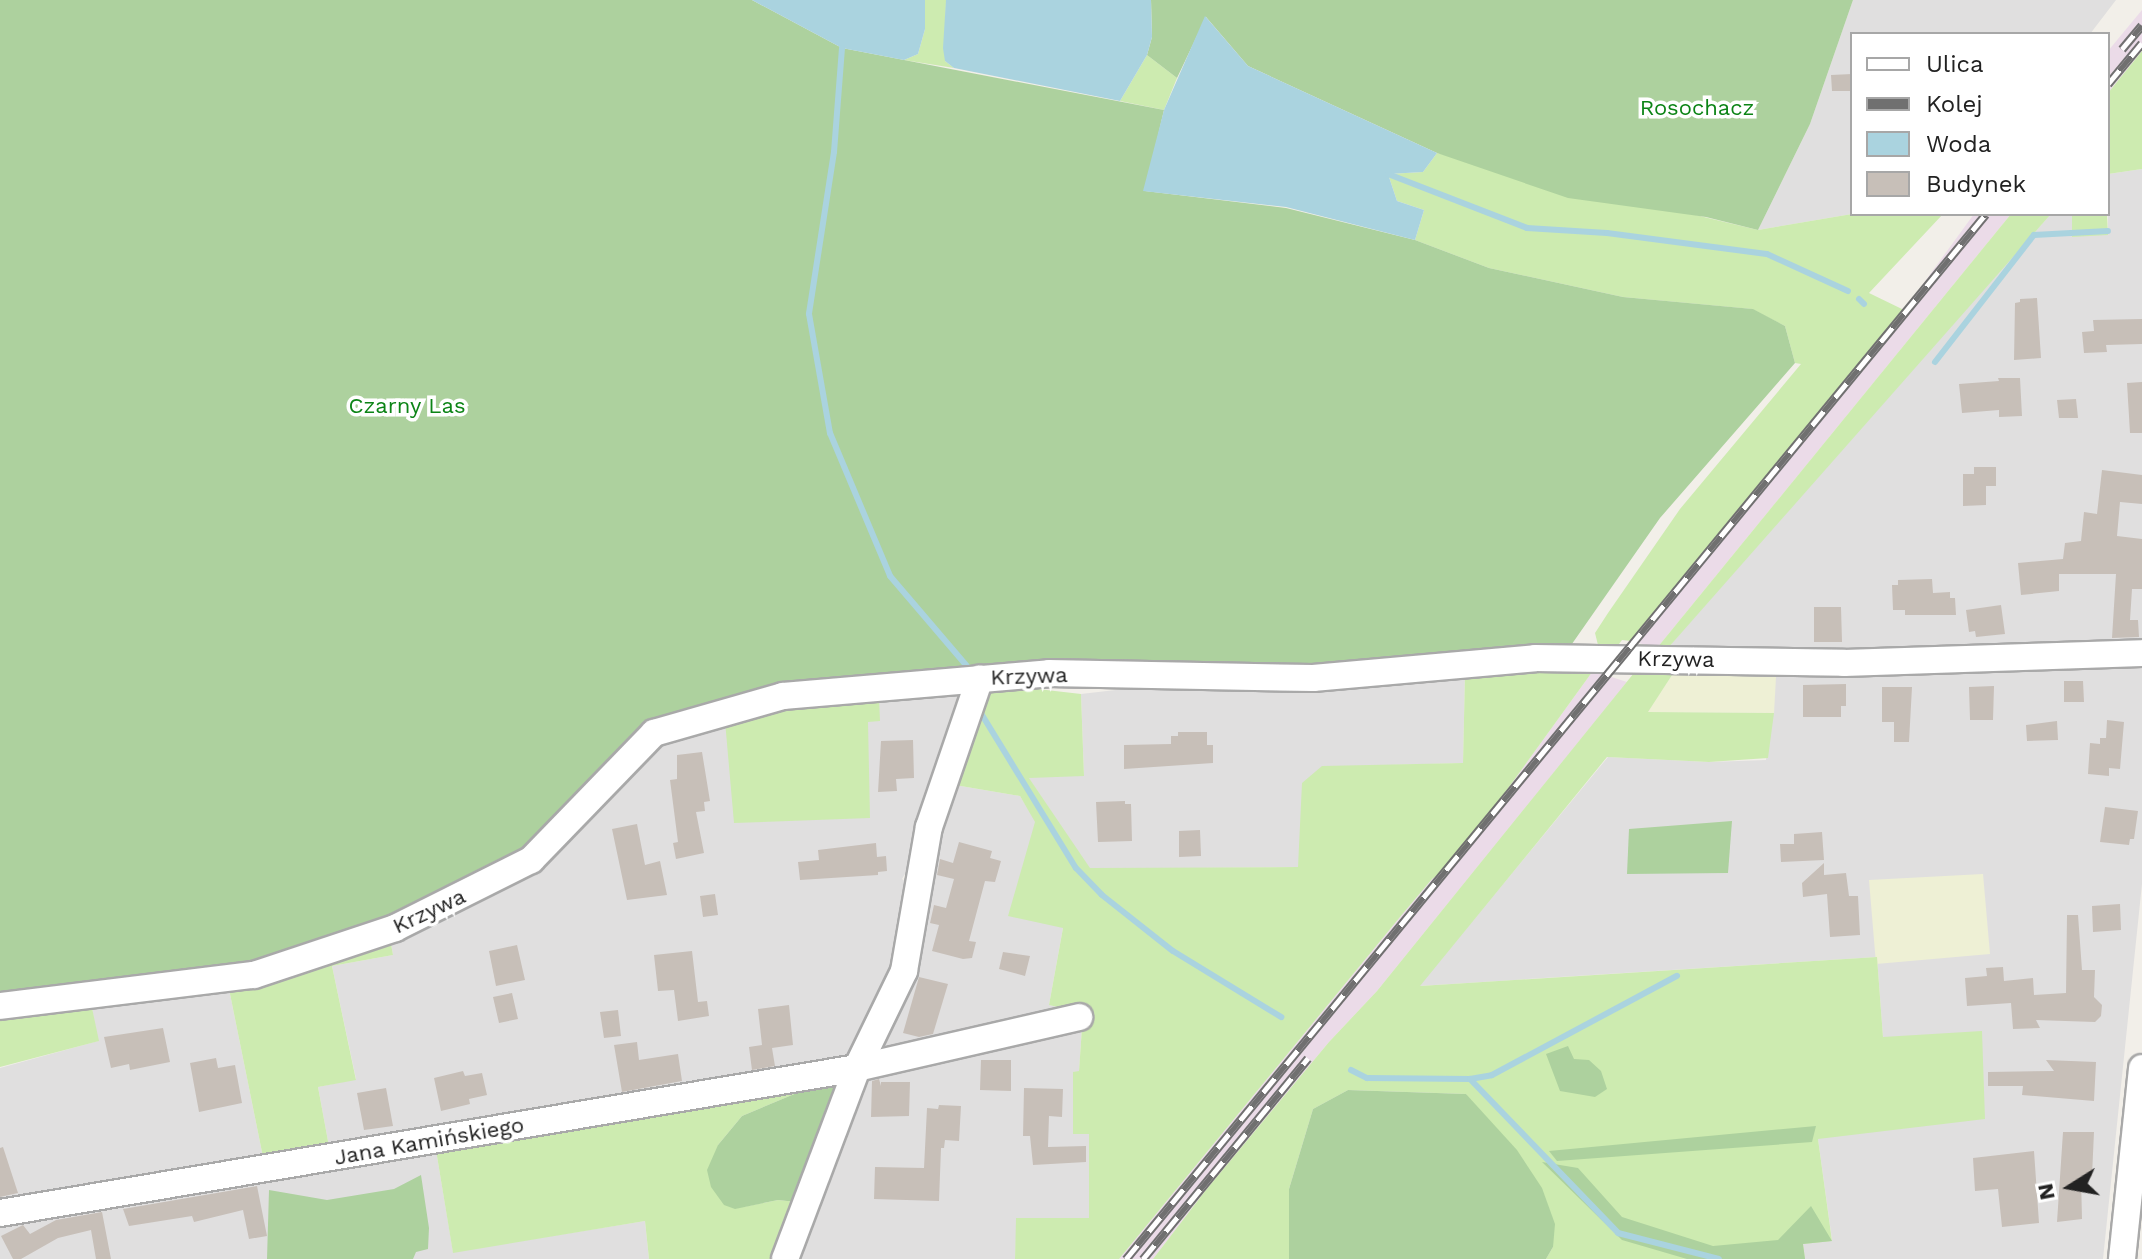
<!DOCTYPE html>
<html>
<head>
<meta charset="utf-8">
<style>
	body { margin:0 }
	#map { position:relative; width:2142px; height:1259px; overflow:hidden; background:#f2efe9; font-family:"Work Sans",sans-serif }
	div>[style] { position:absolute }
	.residential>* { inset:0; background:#e0dfdf }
	.industrial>* { inset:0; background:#ebdbe8 }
	.farmland>* { inset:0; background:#eef0d5 }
	.grass>* { inset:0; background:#cdebb0 }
	.forest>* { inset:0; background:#add19e }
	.water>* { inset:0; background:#aad3df }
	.stream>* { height:6px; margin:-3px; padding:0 3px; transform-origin:3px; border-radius:3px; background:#aad3df }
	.building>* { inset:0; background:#c7bfb8 }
	.roads { filter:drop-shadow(2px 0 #a9a9a9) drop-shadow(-2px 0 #a9a9a9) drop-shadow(0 2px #a9a9a9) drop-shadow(0 -2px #a9a9a9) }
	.minor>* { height:26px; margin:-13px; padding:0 13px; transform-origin:13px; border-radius:13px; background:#fff }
	.rail>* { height:9px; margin-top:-4.5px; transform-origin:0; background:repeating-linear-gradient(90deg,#fff 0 18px,#707070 0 36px); box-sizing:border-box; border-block:2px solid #707070 }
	span { translate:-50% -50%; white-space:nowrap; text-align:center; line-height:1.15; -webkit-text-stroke:7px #fff; paint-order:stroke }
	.park-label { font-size:22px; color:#0c8416 }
	.street-label { font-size:22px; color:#222 }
	.legend { position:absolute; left:1850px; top:32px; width:260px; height:184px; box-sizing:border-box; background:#fff; border:2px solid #a7a7a7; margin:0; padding:10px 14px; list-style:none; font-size:24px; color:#222 }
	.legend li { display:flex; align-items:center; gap:16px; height:40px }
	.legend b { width:40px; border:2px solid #a7a7a7 }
	.north { position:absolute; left:2030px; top:1147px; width:80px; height:80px; -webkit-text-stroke:6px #fff; paint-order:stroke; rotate:259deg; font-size:22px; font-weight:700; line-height:32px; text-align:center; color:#222 }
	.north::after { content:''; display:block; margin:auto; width:28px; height:36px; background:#222; clip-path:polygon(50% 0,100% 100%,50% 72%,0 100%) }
</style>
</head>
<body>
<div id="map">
	<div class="residential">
		<i style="clip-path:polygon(1853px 0,2116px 0,2090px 34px,1852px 34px,1852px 214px,1758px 230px,1810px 124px)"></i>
		<i style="clip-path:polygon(2142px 169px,2142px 645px,1818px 652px,1668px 648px,1730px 573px,2051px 214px,2072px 214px,2072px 237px,2108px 231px,2108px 174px)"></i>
		<i style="clip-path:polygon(2142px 664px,2142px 884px,2103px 1259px,1805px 1259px,1803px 1244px,1832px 1240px,1818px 1139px,1883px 1037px,1877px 957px,1419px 986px,1608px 757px,1709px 762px,1766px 760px,1776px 670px)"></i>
		<i style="clip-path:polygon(1465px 674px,1463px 763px,1322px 767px,1298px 867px,1090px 869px,1028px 777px,1084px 775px,1081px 694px,1124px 689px,1305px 689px)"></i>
		<i style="clip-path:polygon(968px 689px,911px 864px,902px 879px,912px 887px,895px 973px,847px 1064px,330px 1152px,318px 1087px,356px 1079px,332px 966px,393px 955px,389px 933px,664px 738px,765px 710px)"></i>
		<i style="clip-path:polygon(949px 784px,1020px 796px,1036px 822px,1063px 928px,1049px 1005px,1083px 1013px,1079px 1072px,1073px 1072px,1074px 1134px,1089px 1134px,1089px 1218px,1017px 1218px,1015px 1259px,775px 1259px,857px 1076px)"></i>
		<i style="clip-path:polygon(228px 984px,264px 1162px,0 1209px,0 1068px,98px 1041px,91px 1003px)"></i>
		<i style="clip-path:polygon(435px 1144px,453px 1252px,645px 1221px,649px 1259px,0 1259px,0 1219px)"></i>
	</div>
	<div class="industrial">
		<i style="clip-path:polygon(2142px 10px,2142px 51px,2108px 93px,2108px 51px)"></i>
		<i style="clip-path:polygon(1974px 214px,2011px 214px,1657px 648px,1631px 641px,1904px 310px)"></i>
		<i style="clip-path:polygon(1595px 668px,1596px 672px,1627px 682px,1377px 991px,1329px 1042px,1206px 1190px,1153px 1259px,1119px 1259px,1400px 917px,1432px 879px,1454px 863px)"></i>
	</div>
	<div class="farmland">
		<i style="clip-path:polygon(1674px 672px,1776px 677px,1774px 713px,1647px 712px)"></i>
		<i style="clip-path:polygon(1983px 874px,1990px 954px,1876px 964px,1869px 880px)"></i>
	</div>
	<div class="grass">
		<i style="clip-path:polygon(925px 0,946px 0,945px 61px,954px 68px,904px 60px,918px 54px,925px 29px)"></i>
		<i style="clip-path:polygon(2142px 51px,2142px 169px,2108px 174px,2108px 93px)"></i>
		<i style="clip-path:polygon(1147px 55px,1177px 78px,1164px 110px,1120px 101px)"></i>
		<i style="clip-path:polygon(1437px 153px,1758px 230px,1852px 214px,1943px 214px,1869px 293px,1904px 310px,1631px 641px,1622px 640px,1616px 648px,1598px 645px,1595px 633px,1608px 613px,1680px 509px,1801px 364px,1795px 363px,1785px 326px,1752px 309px,1623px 297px,1489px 268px,1415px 240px,1424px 210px,1397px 201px,1388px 174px,1423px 172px)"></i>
		<i style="clip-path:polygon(2011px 214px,2051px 214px,1668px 648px,1657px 648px)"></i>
		<i style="clip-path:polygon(2072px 214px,2107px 214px,2108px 235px,2072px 237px)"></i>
		<i style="clip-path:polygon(1595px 668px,1454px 863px,1432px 879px,1400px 917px,1119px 1259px,1015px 1259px,1016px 1218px,1089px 1218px,1089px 1134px,1073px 1134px,1073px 1072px,1079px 1071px,1083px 1013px,1049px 1005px,1063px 928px,1008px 916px,1035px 822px,1020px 796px,949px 784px,986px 692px,1002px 685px,1081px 694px,1084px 776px,1029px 778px,1090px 868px,1298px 867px,1302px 783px,1322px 766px,1463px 763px,1465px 674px)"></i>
		<i style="clip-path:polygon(1638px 668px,1674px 672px,1648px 712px,1774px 713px,1768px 758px,1709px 762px,1607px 757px,1420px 986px,1877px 957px,1883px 1037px,1982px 1031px,1985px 1119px,1818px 1139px,1832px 1241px,1803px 1244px,1805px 1259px,1546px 1259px,1553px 1247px,1466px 1094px,1348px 1090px,1313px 1109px,1289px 1189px,1289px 1259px,1153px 1259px,1206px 1190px,1329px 1042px,1377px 991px)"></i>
		<i style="clip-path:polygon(879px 698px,880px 721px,868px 722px,870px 818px,734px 823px,725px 721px,765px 710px)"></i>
		<i style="clip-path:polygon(389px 933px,393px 955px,332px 966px,356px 1080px,318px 1087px,330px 1152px,264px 1162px,228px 984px)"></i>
		<i style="clip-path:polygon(91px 1003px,99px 1041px,0 1067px,0 1011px)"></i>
		<i style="clip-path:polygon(835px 1077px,742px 1116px,718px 1145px,743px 1207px,778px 1200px,796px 1202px,775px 1259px,649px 1259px,645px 1221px,453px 1253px,435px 1144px)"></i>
	</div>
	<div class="forest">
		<i style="clip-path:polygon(0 0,752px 0,842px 48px,1164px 110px,1145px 191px,1286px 208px,1415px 240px,1489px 268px,1623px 297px,1753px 309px,1785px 326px,1795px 363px,1660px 518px,1567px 651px,1334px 668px,1020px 665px,652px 730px,521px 860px,403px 917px,251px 967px,0 999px)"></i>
		<i style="clip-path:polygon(1151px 0,1853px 0,1810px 124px,1758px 230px,1706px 217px,1568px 198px,1437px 153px,1248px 66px,1206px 17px,1177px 78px,1147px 55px,1152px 37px)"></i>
		<i style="clip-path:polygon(1732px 821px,1728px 873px,1627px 874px,1629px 829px)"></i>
		<i style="clip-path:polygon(1568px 1046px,1574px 1059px,1589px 1060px,1601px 1071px,1607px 1089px,1595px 1097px,1560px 1091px,1546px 1054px)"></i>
		<i style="clip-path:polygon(835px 1077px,845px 1081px,796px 1202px,778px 1200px,735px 1209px,724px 1205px,711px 1187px,707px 1170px,718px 1145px,742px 1116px)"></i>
		<i style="clip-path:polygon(1348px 1090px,1466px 1094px,1517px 1150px,1542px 1188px,1555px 1224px,1553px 1247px,1546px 1259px,1289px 1259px,1289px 1189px,1313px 1109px)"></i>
		<i style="clip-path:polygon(1816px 1126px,1812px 1142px,1557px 1161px,1549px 1151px)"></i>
		<i style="clip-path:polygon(1542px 1162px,1578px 1168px,1622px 1217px,1713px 1246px,1778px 1240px,1811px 1206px,1832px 1241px,1803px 1244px,1805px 1259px,1687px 1259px,1622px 1240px)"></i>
		<i style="clip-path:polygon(421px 1175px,429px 1228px,428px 1249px,416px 1252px,413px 1259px,267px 1259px,269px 1190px,327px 1200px,394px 1189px)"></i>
	</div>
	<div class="water">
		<i style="clip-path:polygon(752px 0,925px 0,925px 29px,918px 54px,904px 60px,842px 48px)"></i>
		<i style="clip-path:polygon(946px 0,1151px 0,1152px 37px,1147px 55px,1120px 101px,954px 68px,945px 61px,943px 48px)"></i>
		<i style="clip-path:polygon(1205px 16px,1248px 66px,1437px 153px,1423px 172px,1388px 174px,1397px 201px,1424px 210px,1415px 240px,1286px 207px,1143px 191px,1164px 110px)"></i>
	</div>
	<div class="stream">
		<i style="left:842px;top:48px;width:104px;rotate:94.4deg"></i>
		<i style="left:834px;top:152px;width:164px;rotate:98.8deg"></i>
		<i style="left:809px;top:314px;width:121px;rotate:80deg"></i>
		<i style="left:830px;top:433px;width:155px;rotate:67.2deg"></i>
		<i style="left:890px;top:576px;width:118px;rotate:49.5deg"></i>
		<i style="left:1388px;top:174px;width:149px;rotate:21.2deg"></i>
		<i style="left:1527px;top:228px;width:80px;rotate:3.6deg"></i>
		<i style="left:1607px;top:233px;width:161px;rotate:7.5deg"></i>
		<i style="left:1767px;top:254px;width:89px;rotate:24.6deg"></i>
		<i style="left:1859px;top:299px;width:7px;rotate:45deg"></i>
		<i style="left:1935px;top:362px;width:161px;rotate:-52.1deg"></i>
		<i style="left:2034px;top:235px;width:74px;rotate:-3.1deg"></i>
		<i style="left:979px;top:710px;width:185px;rotate:58.5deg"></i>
		<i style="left:1076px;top:868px;width:37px;rotate:46deg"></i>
		<i style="left:1102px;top:895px;width:90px;rotate:38.3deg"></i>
		<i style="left:1173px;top:951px;width:127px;rotate:31.4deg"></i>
		<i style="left:1351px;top:1070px;width:18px;rotate:27deg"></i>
		<i style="left:1367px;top:1078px;width:103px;rotate:0.6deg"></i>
		<i style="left:1470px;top:1079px;width:214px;rotate:46.1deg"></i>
		<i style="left:1618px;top:1233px;width:104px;rotate:14.4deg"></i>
		<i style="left:1470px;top:1079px;width:22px;rotate:-10deg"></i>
		<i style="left:1492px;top:1075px;width:210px;rotate:-28.2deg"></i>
	</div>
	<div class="building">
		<i style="clip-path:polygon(1852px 74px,1852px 91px,1832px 91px,1831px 75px)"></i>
		<i style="clip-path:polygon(2037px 298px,2041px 358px,2014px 360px,2015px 303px,2020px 302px,2020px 299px)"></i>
		<i style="clip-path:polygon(2142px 319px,2142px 344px,2106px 345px,2107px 352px,2084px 353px,2082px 332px,2094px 331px,2093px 320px)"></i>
		<i style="clip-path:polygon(1998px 378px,2020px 378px,2022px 416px,1999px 417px,1999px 410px,1962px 413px,1959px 384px,1999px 381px)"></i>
		<i style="clip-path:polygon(2142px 382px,2142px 433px,2130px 433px,2127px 383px)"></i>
		<i style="clip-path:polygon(2076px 399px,2078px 418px,2059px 418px,2057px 400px)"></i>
		<i style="clip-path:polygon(1974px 467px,1996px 467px,1996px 486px,1986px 486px,1986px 505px,1963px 506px,1963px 474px,1974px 474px)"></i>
		<i style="clip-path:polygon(2102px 470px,2142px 475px,2142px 504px,2120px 502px,2117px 536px,2142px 539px,2142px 589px,2132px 589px,2130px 620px,2138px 620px,2139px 637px,2112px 638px,2116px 574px,2059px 574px,2059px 591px,2021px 595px,2018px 563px,2063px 559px,2065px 543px,2081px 541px,2084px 512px,2097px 514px)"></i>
		<i style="clip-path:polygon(1932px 579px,1933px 593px,1950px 592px,1950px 598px,1955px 598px,1956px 615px,1905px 615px,1905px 610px,1893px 610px,1892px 585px,1898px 585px,1898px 580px)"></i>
		<i style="clip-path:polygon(2001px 605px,2005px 634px,1976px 637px,1975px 631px,1969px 632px,1966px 610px)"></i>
		<i style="clip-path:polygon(1814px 607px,1841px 607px,1842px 642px,1814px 642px)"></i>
		<i style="clip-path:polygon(2064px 681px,2083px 681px,2084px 702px,2064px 702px)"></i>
		<i style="clip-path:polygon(1846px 684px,1846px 706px,1841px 706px,1841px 717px,1803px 717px,1803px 685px)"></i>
		<i style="clip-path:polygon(1994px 686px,1993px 720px,1970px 720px,1969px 687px)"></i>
		<i style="clip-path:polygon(1882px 687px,1912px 687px,1909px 742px,1894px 742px,1894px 722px,1882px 722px)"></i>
		<i style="clip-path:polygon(2107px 720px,2124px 722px,2120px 769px,2109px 768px,2109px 776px,2088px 774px,2090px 743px,2100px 744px,2100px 738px,2106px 738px)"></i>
		<i style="clip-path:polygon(2057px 721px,2058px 740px,2027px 741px,2026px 725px)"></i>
		<i style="clip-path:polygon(1178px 732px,1207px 732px,1207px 745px,1213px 745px,1213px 763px,1124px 769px,1124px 745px,1171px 744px,1171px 736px,1178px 736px)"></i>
		<i style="clip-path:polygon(913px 740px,914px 778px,896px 779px,897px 791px,878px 792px,881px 741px)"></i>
		<i style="clip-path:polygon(702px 752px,710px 801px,704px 802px,705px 811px,696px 812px,704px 853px,676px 859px,673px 843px,678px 842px,670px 780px,677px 779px,677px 755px)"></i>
		<i style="clip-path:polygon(1125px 801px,1125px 804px,1131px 804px,1132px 841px,1098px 842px,1096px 802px)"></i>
		<i style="clip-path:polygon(2105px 807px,2138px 811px,2134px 839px,2130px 839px,2129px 845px,2100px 842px)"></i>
		<i style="clip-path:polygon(637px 824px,645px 865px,660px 861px,667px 895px,627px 900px,612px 829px)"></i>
		<i style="clip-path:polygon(1200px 830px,1201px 856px,1179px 857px,1179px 831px)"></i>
		<i style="clip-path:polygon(1822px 832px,1824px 860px,1781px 862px,1780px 844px,1794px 844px,1794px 834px)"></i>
		<i style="clip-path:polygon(959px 842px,992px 851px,990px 858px,1001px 861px,995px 882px,985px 881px,969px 941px,976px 942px,972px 958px,963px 959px,932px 951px,939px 925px,930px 923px,934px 905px,946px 908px,954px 879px,937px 875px,940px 859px,953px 863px)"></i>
		<i style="clip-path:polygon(876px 843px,877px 857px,886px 856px,887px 871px,878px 872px,878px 875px,800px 880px,798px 862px,819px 860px,818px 850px)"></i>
		<i style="clip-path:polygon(1824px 863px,1824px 875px,1846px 873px,1849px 896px,1858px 896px,1860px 935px,1830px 937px,1827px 894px,1803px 897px,1802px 883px)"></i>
		<i style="clip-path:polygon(715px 894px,718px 915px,703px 917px,700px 896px)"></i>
		<i style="clip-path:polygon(2120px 904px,2121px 930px,2093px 932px,2092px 906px)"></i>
		<i style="clip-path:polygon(2067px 915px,2078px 915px,2082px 970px,2095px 970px,2094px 997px,2102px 1005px,2101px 1016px,2095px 1022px,2036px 1020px,2040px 1028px,2013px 1029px,2011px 1003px,1967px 1006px,1965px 978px,1987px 976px,1986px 968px,2003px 967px,2004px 981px,2033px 978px,2034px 995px,2066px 993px)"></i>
		<i style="clip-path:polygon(517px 945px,525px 980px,496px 986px,489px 951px)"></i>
		<i style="clip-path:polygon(692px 951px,698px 1002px,707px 1001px,709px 1016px,678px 1021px,674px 990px,658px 991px,654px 955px)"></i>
		<i style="clip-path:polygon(1003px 952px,1030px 956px,1025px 976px,999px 969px)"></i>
		<i style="clip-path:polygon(919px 977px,948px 984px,933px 1034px,919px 1037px,903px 1033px)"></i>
		<i style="clip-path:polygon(512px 993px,518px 1019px,499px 1023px,493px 997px)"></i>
		<i style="clip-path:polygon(789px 1005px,793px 1045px,772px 1048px,775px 1066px,752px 1070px,749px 1047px,762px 1045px,758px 1009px)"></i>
		<i style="clip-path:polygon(618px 1010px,621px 1036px,604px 1038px,600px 1012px)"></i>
		<i style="clip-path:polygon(163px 1028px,170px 1062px,130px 1070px,129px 1064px,111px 1068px,104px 1037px)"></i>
		<i style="clip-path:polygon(637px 1042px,639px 1060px,678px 1054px,682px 1081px,622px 1092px,614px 1045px)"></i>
		<i style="clip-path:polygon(216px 1058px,218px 1068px,235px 1065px,242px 1103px,199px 1112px,190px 1063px)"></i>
		<i style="clip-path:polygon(981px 1060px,1011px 1060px,1011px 1091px,980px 1090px)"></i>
		<i style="clip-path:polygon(2046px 1060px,2096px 1062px,2094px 1101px,2022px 1095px,2023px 1086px,1988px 1086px,1988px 1072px,2054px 1071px)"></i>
		<i style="clip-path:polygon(463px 1071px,465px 1076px,482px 1073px,487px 1095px,469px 1099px,470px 1104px,441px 1111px,434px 1078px)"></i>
		<i style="clip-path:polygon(879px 1079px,881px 1086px,881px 1082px,910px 1082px,909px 1116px,871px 1117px,872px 1081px)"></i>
		<i style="clip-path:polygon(386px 1088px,393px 1126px,364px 1130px,357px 1093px)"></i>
		<i style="clip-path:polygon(1024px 1088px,1063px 1089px,1062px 1117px,1049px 1116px,1048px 1147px,1086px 1146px,1086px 1162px,1033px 1165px,1030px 1136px,1023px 1136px)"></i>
		<i style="clip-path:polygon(939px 1105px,961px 1106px,959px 1141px,945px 1140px,944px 1148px,941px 1148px,939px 1201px,874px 1199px,875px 1167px,924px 1168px,927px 1108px,938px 1109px)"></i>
		<i style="clip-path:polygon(2063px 1132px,2094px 1132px,2092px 1176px,2081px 1177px,2082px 1219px,2057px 1222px)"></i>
		<i style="clip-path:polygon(3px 1147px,18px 1193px,0 1197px,0 1148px)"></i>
		<i style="clip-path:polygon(2034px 1151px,2039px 1223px,2002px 1227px,1998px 1189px,1975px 1191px,1973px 1158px)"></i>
		<i style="clip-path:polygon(257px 1186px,267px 1236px,249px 1239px,243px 1210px,194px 1222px,192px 1216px,129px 1226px,123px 1209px)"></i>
		<i style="clip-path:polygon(102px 1212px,111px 1259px,96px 1259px,91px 1230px,58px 1238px,21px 1259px,13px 1259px,1px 1236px,23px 1225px,30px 1234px,56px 1220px)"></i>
	</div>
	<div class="roads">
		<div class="minor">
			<i style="left:0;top:1006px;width:256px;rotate:-7deg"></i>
			<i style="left:254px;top:975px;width:149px;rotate:-18.4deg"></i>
			<i style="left:395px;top:928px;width:152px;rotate:-26.6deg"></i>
			<i style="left:531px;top:860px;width:177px;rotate:-45.9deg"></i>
			<i style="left:654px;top:733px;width:134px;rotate:-16deg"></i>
			<i style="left:783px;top:696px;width:267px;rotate:-4.9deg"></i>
			<i style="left:1049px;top:673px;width:264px;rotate:1.1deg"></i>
			<i style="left:1313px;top:678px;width:223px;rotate:-5.1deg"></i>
			<i style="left:1535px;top:658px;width:309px;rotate:0.9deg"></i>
			<i style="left:1844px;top:663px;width:298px;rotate:-1.9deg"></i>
			<i style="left:0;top:1213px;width:869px;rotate:-9.6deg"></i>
			<i style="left:857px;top:1068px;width:228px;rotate:-12.9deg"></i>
			<i style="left:785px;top:1259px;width:204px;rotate:-69.3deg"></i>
			<i style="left:857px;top:1068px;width:108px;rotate:-64.1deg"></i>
			<i style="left:904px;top:971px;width:146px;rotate:-80.2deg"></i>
			<i style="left:929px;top:827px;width:157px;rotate:-71.1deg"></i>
			<i style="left:2122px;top:1259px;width:192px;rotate:-84deg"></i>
		</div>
	</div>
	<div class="rail">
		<i style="left:2122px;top:49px;width:31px;rotate:-50deg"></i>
		<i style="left:2108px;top:84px;width:53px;rotate:-50.3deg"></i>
		<i style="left:1126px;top:1259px;width:1353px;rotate:-50.55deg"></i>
		<i style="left:1143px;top:1259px;width:260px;rotate:-50.6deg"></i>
	</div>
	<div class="park-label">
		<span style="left:1697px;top:108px">Rosochacz</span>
		<span style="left:407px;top:406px">Czarny Las</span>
	</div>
	<div class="street-label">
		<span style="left:1676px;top:659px;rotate:1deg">Krzywa</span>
		<span style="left:1029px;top:676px;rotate:-2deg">Krzywa</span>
		<span style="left:429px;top:911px;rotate:-25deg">Krzywa</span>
		<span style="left:429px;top:1141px;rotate:-10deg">Jana Kamińskiego</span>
	</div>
	<ul class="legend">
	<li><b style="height:10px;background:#fff"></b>Ulica</li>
	<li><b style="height:10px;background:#707070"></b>Kolej</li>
	<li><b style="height:22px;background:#aad3df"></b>Woda</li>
	<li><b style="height:22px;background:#c7bfb8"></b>Budynek</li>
	</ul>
	<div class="north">N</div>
</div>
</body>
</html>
